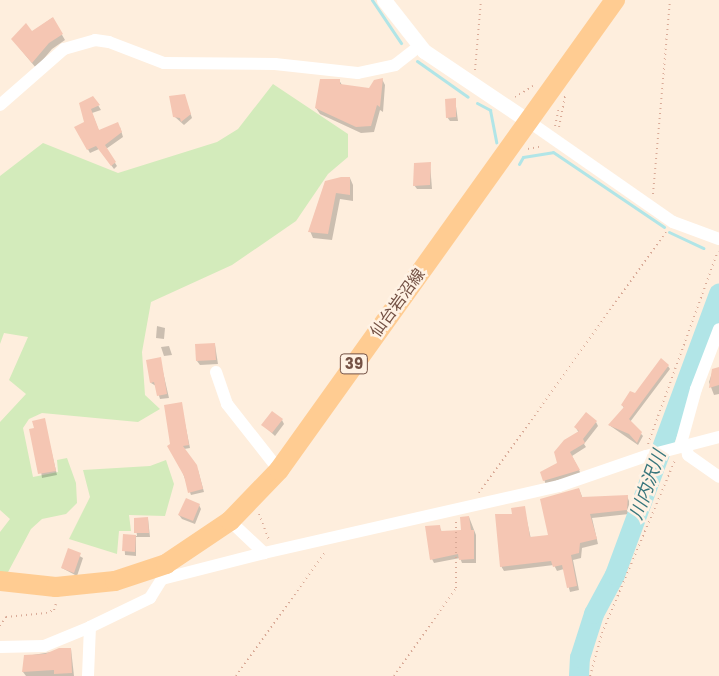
<!DOCTYPE html>
<html>
<head>
<meta charset="utf-8">
<style>
	body { margin:0 }
	#map { position:relative; width:719px; height:676px; overflow:hidden; background:#feeedd; font-family:Poppins,"Noto Sans JP",sans-serif }
	div>[style] { position:absolute }
	.green>* { inset:0; background:#d3ebbb }
	.shadow>* { inset:0; background:#0003 }
	.stream>* { height:3px; margin:-1.5px; padding:0 1.5px; transform-origin:1.5px; border-radius:1.5px; background:#b1e5e7 }
	.river>* { height:20px; margin:-10px; padding:0 10px; transform-origin:10px; border-radius:10px; background:#b1e5e7 }
	.building>* { inset:0; background:#f5c6b3 }
	.path>* { height:2px; margin-top:-1px; transform-origin:0; background:repeating-linear-gradient(90deg,#d9aa97 0 1px,transparent 0 5px) }
	.minor>* { height:12px; margin:-6px; padding:0 6px; transform-origin:6px; border-radius:6px; background:#fff }
	.tertiary>* { height:15px; margin:-7.5px; padding:0 7.5px; transform-origin:7.5px; border-radius:7.5px; background:#fff }
	.primary>* { height:20px; margin:-10px; padding:0 10px; transform-origin:10px; border-radius:10px; background:#ffcc92 }
	span { translate:-50% -50%; white-space:nowrap; text-align:center; line-height:1.15; -webkit-text-stroke:5px #fff2e4; paint-order:stroke }
	.shield-label span { padding:1px 4px; background:#fff2e4; border:1px solid; border-radius:4px; -webkit-text-stroke-width:0 }
	.shield-label { font-size:15px; color:#745144; font-weight:700 }
	.street-label { font-size:16px; color:#745144 }
	.water-label { font-size:18px; color:#38767c; font-style:italic }
</style>
</head>
<body>
<div id="map">
	<div class="green">
		<i style="clip-path:polygon(273px 84px,348px 134px,348px 157px,328px 174px,296px 221px,232px 265px,151px 302px,142px 352px,145px 395px,160px 409px,138px 422px,42px 413px,29px 419px,23px 428px,33px 477px,58px 472px,57px 460px,67px 458px,76px 483px,77px 503px,66px 514px,42px 519px,31px 529px,7px 574px,0 573px,0 532px,10px 519px,0 510px,0 422px,26px 394px,9px 380px,28px 337px,4px 333px,0 344px,0 176px,43px 143px,118px 173px,217px 142px,238px 129px)"></i>
		<i style="clip-path:polygon(166px 460px,174px 484px,165px 516px,129px 515px,131px 531px,119px 531px,117px 554px,69px 539px,90px 497px,83px 470px,150px 466px)"></i>
	</div>
	<div class="shadow">
		<i style="clip-path:polygon(52px 18px,65px 40px,52px 49px,36px 68px,12px 39px,31px 33px)"></i>
		<i style="clip-path:polygon(382px 79px,385px 85px,383px 112px,380px 110px,374px 132px,361px 133px,320px 114px,316px 108px,339px 80px,342px 85px,370px 90px)"></i>
		<i style="clip-path:polygon(184px 95px,192px 118px,184px 125px,175px 117px)"></i>
		<i style="clip-path:polygon(93px 97px,101px 110px,92px 113px,99px 131px,120px 127px,123px 137px,106px 149px,117px 166px,114px 169px,99px 149px,90px 153px,76px 128px,86px 123px)"></i>
		<i style="clip-path:polygon(455px 99px,458px 121px,450px 121px,447px 117px)"></i>
		<i style="clip-path:polygon(430px 163px,432px 189px,417px 189px,414px 185px)"></i>
		<i style="clip-path:polygon(350px 178px,353px 185px,353px 201px,340px 199px,332px 240px,313px 238px,310px 231px,326px 182px)"></i>
		<i style="clip-path:polygon(157px 326px,165px 328px,164px 339px,156px 338px)"></i>
		<i style="clip-path:polygon(215px 345px,218px 364px,200px 365px,197px 361px)"></i>
		<i style="clip-path:polygon(169px 346px,172px 355px,164px 356px,161px 347px)"></i>
		<i style="clip-path:polygon(160px 359px,169px 398px,160px 399px,156px 386px,151px 383px)"></i>
		<i style="clip-path:polygon(668px 366px,670px 369px,630px 422px,643px 436px,638px 445px,609px 425px,624px 408px,622px 405px)"></i>
		<i style="clip-path:polygon(719px 369px,719px 394px,714px 395px,709px 382px,713px 370px)"></i>
		<i style="clip-path:polygon(181px 404px,190px 448px,184px 449px,198px 470px,204px 492px,191px 495px,172px 444px)"></i>
		<i style="clip-path:polygon(44px 420px,57px 475px,42px 478px,35px 429px)"></i>
		<i style="clip-path:polygon(282px 420px,284px 424px,275px 436px,263px 425px)"></i>
		<i style="clip-path:polygon(596px 422px,598px 426px,584px 444px,586px 447px,572px 456px,581px 474px,546px 485px,542px 473px,559px 464px,579px 433px,576px 428px)"></i>
		<i style="clip-path:polygon(579px 489px,583px 499px,627px 496px,629px 501px,629px 514px,592px 518px,598px 544px,582px 548px,581px 558px,573px 560px,579px 590px,570px 592px,564px 569px,557px 571px,554px 565px,504px 571px,501px 566px,513px 515px,524px 508px,531px 539px,549px 536px)"></i>
		<i style="clip-path:polygon(199px 505px,201px 509px,195px 524px,182px 519px,179px 515px)"></i>
		<i style="clip-path:polygon(469px 517px,476px 535px,476px 563px,462px 563px,460px 558px,434px 563px,432px 559px,439px 526px,442px 532px,463px 532px)"></i>
		<i style="clip-path:polygon(135px 519px,148px 519px,150px 537px,136px 537px,136px 556px,125px 555px,124px 535px,137px 536px)"></i>
		<i style="clip-path:polygon(69px 550px,83px 558px,77px 576px,62px 568px)"></i>
		<i style="clip-path:polygon(71px 649px,74px 676px,26px 676px,23px 672px,26px 656px)"></i>
	</div>
	<div class="stream">
		<i style="left:372px;top:0;width:52px;rotate:56deg"></i>
		<i style="left:417px;top:61px;width:62px;rotate:35.2deg"></i>
		<i style="left:477px;top:103px;width:15px;rotate:28deg"></i>
		<i style="left:490px;top:110px;width:33px;rotate:79deg"></i>
		<i style="left:519px;top:164px;width:8px;rotate:-60deg"></i>
		<i style="left:523px;top:157px;width:30px;rotate:-9deg"></i>
		<i style="left:553px;top:152px;width:134px;rotate:34deg"></i>
		<i style="left:669px;top:232px;width:38px;rotate:25deg"></i>
	</div>
	<div class="river">
		<i style="left:579px;top:676px;width:18px;rotate:-87deg"></i>
		<i style="left:580px;top:658px;width:46px;rotate:-72.3deg"></i>
		<i style="left:594px;top:614px;width:44px;rotate:-61.7deg"></i>
		<i style="left:615px;top:575px;width:300px;rotate:-69.7deg"></i>
	</div>
	<div class="building">
		<i style="clip-path:polygon(53px 17px,63px 34px,49px 43px,32px 63px,11px 39px,26px 23px,32px 31px)"></i>
		<i style="clip-path:polygon(383px 78px,380px 107px,377px 105px,371px 126px,356px 127px,315px 108px,320px 79px,340px 79px,340px 84px,369px 88px,374px 80px)"></i>
		<i style="clip-path:polygon(185px 94px,191px 114px,181px 122px,180px 118px,173px 117px,169px 96px)"></i>
		<i style="clip-path:polygon(93px 96px,100px 105px,91px 109px,99px 130px,118px 122px,122px 132px,105px 145px,116px 162px,111px 166px,96px 146px,87px 150px,74px 127px,84px 122px,79px 103px)"></i>
		<i style="clip-path:polygon(456px 98px,456px 117px,446px 118px,445px 99px)"></i>
		<i style="clip-path:polygon(431px 162px,430px 185px,413px 186px,414px 163px)"></i>
		<i style="clip-path:polygon(341px 177px,350px 177px,350px 195px,336px 193px,328px 234px,308px 232px,325px 181px)"></i>
		<i style="clip-path:polygon(215px 343px,216px 360px,196px 361px,195px 344px)"></i>
		<i style="clip-path:polygon(161px 357px,167px 394px,157px 396px,154px 382px,150px 383px,146px 360px)"></i>
		<i style="clip-path:polygon(661px 358px,669px 365px,629px 419px,642px 432px,637px 443px,629px 434px,608px 425px,624px 407px,621px 405px,630px 391px,635px 393px)"></i>
		<i style="clip-path:polygon(719px 367px,719px 385px,709px 388px,712px 369px)"></i>
		<i style="clip-path:polygon(182px 402px,189px 445px,183px 446px,197px 465px,203px 489px,188px 493px,184px 476px,167px 446px,170px 444px,164px 405px)"></i>
		<i style="clip-path:polygon(272px 411px,283px 419px,272px 433px,261px 425px)"></i>
		<i style="clip-path:polygon(586px 412px,597px 421px,583px 439px,585px 443px,570px 452px,580px 470px,543px 481px,540px 472px,557px 463px,554px 452px,564px 440px,579px 431px,574px 427px)"></i>
		<i style="clip-path:polygon(45px 418px,56px 471px,38px 474px,29px 429px,34px 428px,32px 421px)"></i>
		<i style="clip-path:polygon(579px 488px,582px 497px,628px 495px,627px 510px,590px 514px,597px 539px,580px 543px,579px 553px,571px 555px,577px 586px,567px 588px,562px 565px,553px 567px,551px 561px,500px 567px,495px 514px,512px 514px,511px 508px,525px 506px,530px 537px,548px 535px,540px 499px)"></i>
		<i style="clip-path:polygon(186px 498px,200px 504px,193px 521px,178px 515px)"></i>
		<i style="clip-path:polygon(469px 516px,471px 530px,474px 530px,474px 559px,459px 560px,458px 554px,430px 560px,425px 526px,440px 525px,441px 531px,461px 530px,460px 517px)"></i>
		<i style="clip-path:polygon(148px 517px,149px 533px,134px 533px,134px 518px)"></i>
		<i style="clip-path:polygon(123px 534px,136px 535px,135px 552px,122px 551px)"></i>
		<i style="clip-path:polygon(68px 548px,81px 553px,74px 573px,61px 568px)"></i>
		<i style="clip-path:polygon(59px 648px,71px 648px,72px 673px,54px 674px,54px 670px,22px 672px,24px 655px,45px 654px)"></i>
	</div>
	<div class="path">
		<i style="left:475px;top:70px;width:70px;rotate:-85.1deg"></i>
		<i style="left:515px;top:97px;width:23px;rotate:-31deg"></i>
		<i style="left:555px;top:126px;width:19px;rotate:-78deg"></i>
		<i style="left:559px;top:127px;width:32px;rotate:-79deg"></i>
		<i style="left:528px;top:149px;width:15px;rotate:-11deg"></i>
		<i style="left:653px;top:194px;width:195px;rotate:-85deg"></i>
		<i style="left:648px;top:444px;width:205px;rotate:-70.1deg"></i>
		<i style="left:479px;top:493px;width:321px;rotate:-54.4deg"></i>
		<i style="left:259px;top:514px;width:28px;rotate:69deg"></i>
		<i style="left:0;top:626px;width:11px;rotate:-56deg"></i>
		<i style="left:6px;top:617px;width:40px;rotate:-5.7deg"></i>
		<i style="left:46px;top:613px;width:9px;rotate:-21deg"></i>
		<i style="left:54px;top:610px;width:7px;rotate:-74deg"></i>
		<i style="left:236px;top:676px;width:153px;rotate:-54.3deg"></i>
		<i style="left:394px;top:676px;width:108px;rotate:-54.8deg"></i>
		<i style="left:456px;top:588px;width:67px;rotate:-90deg"></i>
		<i style="left:590px;top:676px;width:45px;rotate:-74.4deg"></i>
		<i style="left:602px;top:633px;width:188px;rotate:-67.1deg"></i>
	</div>
	<div class="minor">
		<i style="left:0;top:105px;width:85px;rotate:-41.2deg"></i>
		<i style="left:64px;top:49px;width:32px;rotate:-16deg"></i>
		<i style="left:95px;top:40px;width:14px;rotate:8deg"></i>
		<i style="left:109px;top:42px;width:59px;rotate:20.9deg"></i>
		<i style="left:164px;top:63px;width:111px;rotate:0.5deg"></i>
		<i style="left:275px;top:64px;width:83px;rotate:6.2deg"></i>
		<i style="left:358px;top:73px;width:38px;rotate:-12deg"></i>
		<i style="left:395px;top:65px;width:31px;rotate:-38deg"></i>
		<i style="left:528px;top:121px;width:177px;rotate:34.9deg"></i>
		<i style="left:673px;top:222px;width:49px;rotate:20.3deg"></i>
		<i style="left:216px;top:372px;width:34px;rotate:71deg"></i>
		<i style="left:227px;top:404px;width:84px;rotate:51.8deg"></i>
		<i style="left:686px;top:446px;width:9px;rotate:77deg"></i>
		<i style="left:688px;top:455px;width:38px;rotate:35deg"></i>
		<i style="left:680px;top:447px;width:60px;rotate:-74.6deg"></i>
		<i style="left:696px;top:389px;width:64px;rotate:-69deg"></i>
		<i style="left:230px;top:521px;width:47px;rotate:43.3deg"></i>
		<i style="left:264px;top:553px;width:303px;rotate:-12.8deg"></i>
		<i style="left:559px;top:486px;width:92px;rotate:-19deg"></i>
		<i style="left:646px;top:456px;width:75px;rotate:-14.6deg"></i>
		<i style="left:0;top:647px;width:44px;rotate:-1.3deg"></i>
		<i style="left:44px;top:646px;width:50px;rotate:-22.4deg"></i>
		<i style="left:88px;top:676px;width:49px;rotate:-87.7deg"></i>
		<i style="left:90px;top:627px;width:67px;rotate:-25.8deg"></i>
		<i style="left:150px;top:598px;width:22px;rotate:-58deg"></i>
		<i style="left:162px;top:579px;width:105px;rotate:-14.3deg"></i>
	</div>
	<div class="tertiary">
		<i style="left:384px;top:0;width:65px;rotate:51.9deg"></i>
		<i style="left:424px;top:51px;width:125px;rotate:33.9deg"></i>
	</div>
	<div class="primary">
		<i style="left:0;top:581px;width:56px;rotate:6.1deg"></i>
		<i style="left:56px;top:587px;width:59px;rotate:-5.8deg"></i>
		<i style="left:115px;top:581px;width:54px;rotate:-18.4deg"></i>
		<i style="left:166px;top:564px;width:77px;rotate:-33.9deg"></i>
		<i style="left:230px;top:521px;width:71px;rotate:-46.1deg"></i>
		<i style="left:279px;top:470px;width:578px;rotate:-54.44deg"></i>
	</div>
	<div class="shield-label">
		<span style="left:354px;top:364px">39</span>
	</div>
	<div class="street-label">
		<span style="left:398px;top:303px;rotate:-54deg">仙台岩沼線</span>
	</div>
	<div class="water-label">
		<span style="left:648px;top:485px;rotate:-70deg">川内沢川</span>
	</div>
</div>
</body>
</html>
